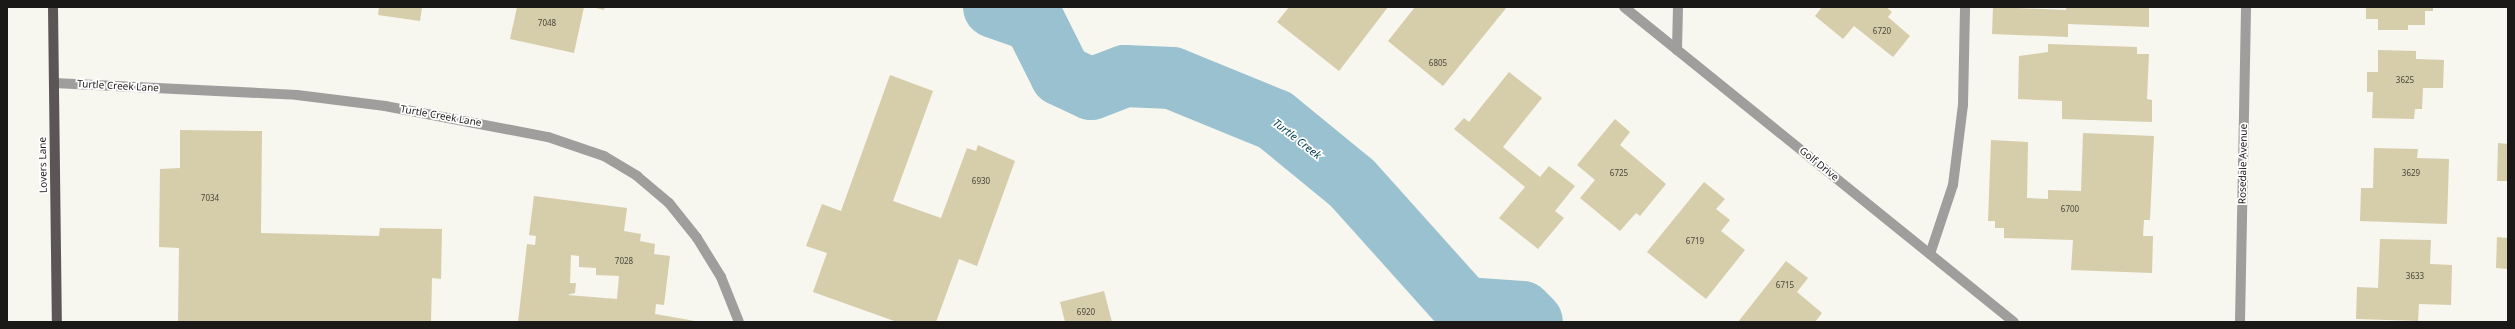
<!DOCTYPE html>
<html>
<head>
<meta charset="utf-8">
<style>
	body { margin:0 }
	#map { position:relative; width:2515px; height:329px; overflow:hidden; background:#f7f6ef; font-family:"Noto Sans",sans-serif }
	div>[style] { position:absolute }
	.river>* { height:62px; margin:-31px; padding:0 31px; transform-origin:31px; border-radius:31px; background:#99c1d0 }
	.building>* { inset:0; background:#d6cdaa }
	.minor>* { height:10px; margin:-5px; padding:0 5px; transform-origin:5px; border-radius:5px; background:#a09d9d }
	.major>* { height:10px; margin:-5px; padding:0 5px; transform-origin:5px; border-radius:5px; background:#5b5556 }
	span { translate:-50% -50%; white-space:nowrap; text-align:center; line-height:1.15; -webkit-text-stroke:3.5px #fff; paint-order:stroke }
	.number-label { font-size:8px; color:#49463c }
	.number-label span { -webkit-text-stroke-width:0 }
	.street-label { font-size:10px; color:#1a1917 }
	.water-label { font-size:11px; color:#003c4c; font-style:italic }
	.frame { position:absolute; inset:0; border:8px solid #1a1917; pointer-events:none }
</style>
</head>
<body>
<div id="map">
	<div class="river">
		<i style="left:994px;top:7px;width:42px;rotate:19.3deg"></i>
		<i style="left:1034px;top:21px;width:60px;rotate:63.4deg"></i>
		<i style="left:1061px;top:75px;width:33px;rotate:25deg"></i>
		<i style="left:1091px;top:89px;width:36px;rotate:-21deg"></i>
		<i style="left:1125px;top:76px;width:47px;rotate:2.4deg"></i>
		<i style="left:1172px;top:78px;width:111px;rotate:22.2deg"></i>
		<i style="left:1275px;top:120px;width:99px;rotate:39.3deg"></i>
		<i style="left:1352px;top:183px;width:168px;rotate:48.1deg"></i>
		<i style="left:1464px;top:308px;width:58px;rotate:3.9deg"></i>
		<i style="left:1522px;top:312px;width:14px;rotate:45deg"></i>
	</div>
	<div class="building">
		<i style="clip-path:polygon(379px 7px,422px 7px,420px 21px,378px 15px)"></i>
		<i style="clip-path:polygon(517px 7px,584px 7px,574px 53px,510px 39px)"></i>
		<i style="clip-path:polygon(593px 7px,605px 7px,604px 10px)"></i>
		<i style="clip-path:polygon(1289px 7px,1388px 7px,1339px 71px,1277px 22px)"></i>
		<i style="clip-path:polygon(1415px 7px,1507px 7px,1443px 86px,1388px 41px)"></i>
		<i style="clip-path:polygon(1822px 7px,1886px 7px,1892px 12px,1888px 17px,1910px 36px,1893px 57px,1854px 26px,1843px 39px,1815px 16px)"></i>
		<i style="clip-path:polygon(1993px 7px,2066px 10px,2066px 7px,2149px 7px,2149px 27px,2068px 24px,2068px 37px,1992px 34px)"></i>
		<i style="clip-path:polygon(2366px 7px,2433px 7px,2433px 11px,2425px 11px,2425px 25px,2408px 25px,2408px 30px,2378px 30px,2378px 19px,2366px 19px)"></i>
		<i style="clip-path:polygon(2048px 44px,2137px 47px,2137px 54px,2149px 54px,2147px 99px,2152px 100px,2152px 122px,2062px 119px,2062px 101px,2018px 99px,2019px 56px,2048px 52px)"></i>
		<i style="clip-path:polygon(2378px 50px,2416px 51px,2416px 59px,2444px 60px,2443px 88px,2423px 88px,2422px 109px,2415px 109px,2414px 119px,2372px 118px,2373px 92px,2367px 92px,2367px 72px,2378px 72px)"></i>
		<i style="clip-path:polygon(1509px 72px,1542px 98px,1503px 147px,1540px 177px,1549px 166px,1575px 186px,1555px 211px,1564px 218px,1538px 249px,1499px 218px,1525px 187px,1454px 129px,1464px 118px,1469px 122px)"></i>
		<i style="clip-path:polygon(890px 75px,933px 91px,893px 201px,941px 218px,967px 148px,976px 151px,978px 145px,1015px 161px,977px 266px,959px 259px,936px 322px,897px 322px,813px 292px,827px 253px,806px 246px,822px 204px,841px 211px)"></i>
		<i style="clip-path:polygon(1615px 119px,1630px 132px,1620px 145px,1666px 184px,1640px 216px,1636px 213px,1620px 231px,1580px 198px,1595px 180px,1577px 165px)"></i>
		<i style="clip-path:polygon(180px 130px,262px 131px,261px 233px,379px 236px,380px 228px,442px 229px,441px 279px,432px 278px,431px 322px,178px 322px,179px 248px,159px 247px,160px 169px,180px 168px)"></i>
		<i style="clip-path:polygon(2083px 133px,2154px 136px,2150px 220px,2144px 220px,2143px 236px,2153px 236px,2152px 273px,2071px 270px,2073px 240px,2004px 238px,2004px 228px,1995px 228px,1995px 221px,1988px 221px,1991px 140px,2028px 142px,2027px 198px,2048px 199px,2048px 190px,2081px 191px)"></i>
		<i style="clip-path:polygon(2498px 143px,2508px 144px,2508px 181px,2497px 181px)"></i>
		<i style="clip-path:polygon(2374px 148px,2418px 149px,2417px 158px,2449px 159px,2447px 224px,2360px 221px,2361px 188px,2373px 188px)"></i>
		<i style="clip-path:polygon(1704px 182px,1725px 199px,1716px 209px,1730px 220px,1721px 231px,1745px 250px,1706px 299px,1647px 252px)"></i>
		<i style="clip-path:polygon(evenodd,534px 196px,627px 208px,624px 231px,641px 234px,640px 241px,655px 244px,654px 254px,670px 256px,664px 305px,656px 304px,655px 314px,701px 322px,518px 322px,527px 244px,535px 245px,536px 236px,529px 235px,534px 196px,571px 255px,579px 256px,579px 267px,596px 268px,596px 275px,619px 276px,617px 299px,567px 295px,575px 293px,576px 283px,570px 283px,571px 255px)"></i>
		<i style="clip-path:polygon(2497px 237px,2508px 238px,2508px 269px,2496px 268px)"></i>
		<i style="clip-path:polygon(2380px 239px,2431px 240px,2430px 264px,2452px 265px,2451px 305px,2419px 304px,2418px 321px,2356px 319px,2357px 287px,2378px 288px)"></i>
		<i style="clip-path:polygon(1786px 261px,1808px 278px,1797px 292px,1822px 313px,1815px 322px,1738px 322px)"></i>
		<i style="clip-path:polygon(1104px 291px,1112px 322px,1065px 322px,1060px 302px)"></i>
	</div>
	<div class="minor">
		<i style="left:1624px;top:7px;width:501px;rotate:38.93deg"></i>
		<i style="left:1677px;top:50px;width:43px;rotate:-88.7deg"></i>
		<i style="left:54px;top:83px;width:243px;rotate:2.8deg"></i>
		<i style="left:297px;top:95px;width:89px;rotate:7.1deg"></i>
		<i style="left:385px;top:106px;width:166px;rotate:10.8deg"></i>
		<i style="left:548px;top:137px;width:59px;rotate:18.7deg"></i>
		<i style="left:604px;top:156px;width:39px;rotate:31deg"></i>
		<i style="left:637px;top:176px;width:42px;rotate:40.2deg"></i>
		<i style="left:669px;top:203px;width:45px;rotate:51.3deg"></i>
		<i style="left:697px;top:238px;width:46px;rotate:58.4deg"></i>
		<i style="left:721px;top:277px;width:48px;rotate:68.2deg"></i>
		<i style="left:1930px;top:254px;width:73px;rotate:-71.6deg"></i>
		<i style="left:1953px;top:185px;width:81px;rotate:-82.9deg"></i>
		<i style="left:1963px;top:105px;width:98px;rotate:-88.8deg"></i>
		<i style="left:2240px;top:322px;width:315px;rotate:-88.9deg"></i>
	</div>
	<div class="major">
		<i style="left:53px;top:7px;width:315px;rotate:89.3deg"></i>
	</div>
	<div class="number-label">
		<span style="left:547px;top:23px">7048</span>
		<span style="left:1882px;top:31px">6720</span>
		<span style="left:1438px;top:63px">6805</span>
		<span style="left:2405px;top:80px">3625</span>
		<span style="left:1619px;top:173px">6725</span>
		<span style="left:2411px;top:173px">3629</span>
		<span style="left:981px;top:181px">6930</span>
		<span style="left:210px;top:198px">7034</span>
		<span style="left:2070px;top:209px">6700</span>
		<span style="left:1695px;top:241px">6719</span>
		<span style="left:624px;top:261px">7028</span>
		<span style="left:2415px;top:276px">3633</span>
		<span style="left:1785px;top:285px">6715</span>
		<span style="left:1086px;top:312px">6920</span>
	</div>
	<div class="street-label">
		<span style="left:118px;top:86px;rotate:3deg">Turtle Creek Lane</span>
		<span style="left:441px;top:116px;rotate:10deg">Turtle Creek Lane</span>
		<span style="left:1819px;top:164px;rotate:39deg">Golf Drive</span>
		<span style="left:2243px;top:164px;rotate:-89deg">Rosedale Avenue</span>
		<span style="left:43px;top:165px;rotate:-91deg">Lovers Lane</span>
	</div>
	<div class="water-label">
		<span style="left:1297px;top:139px;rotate:38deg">Turtle Creek</span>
	</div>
	<div class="frame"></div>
</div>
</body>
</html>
